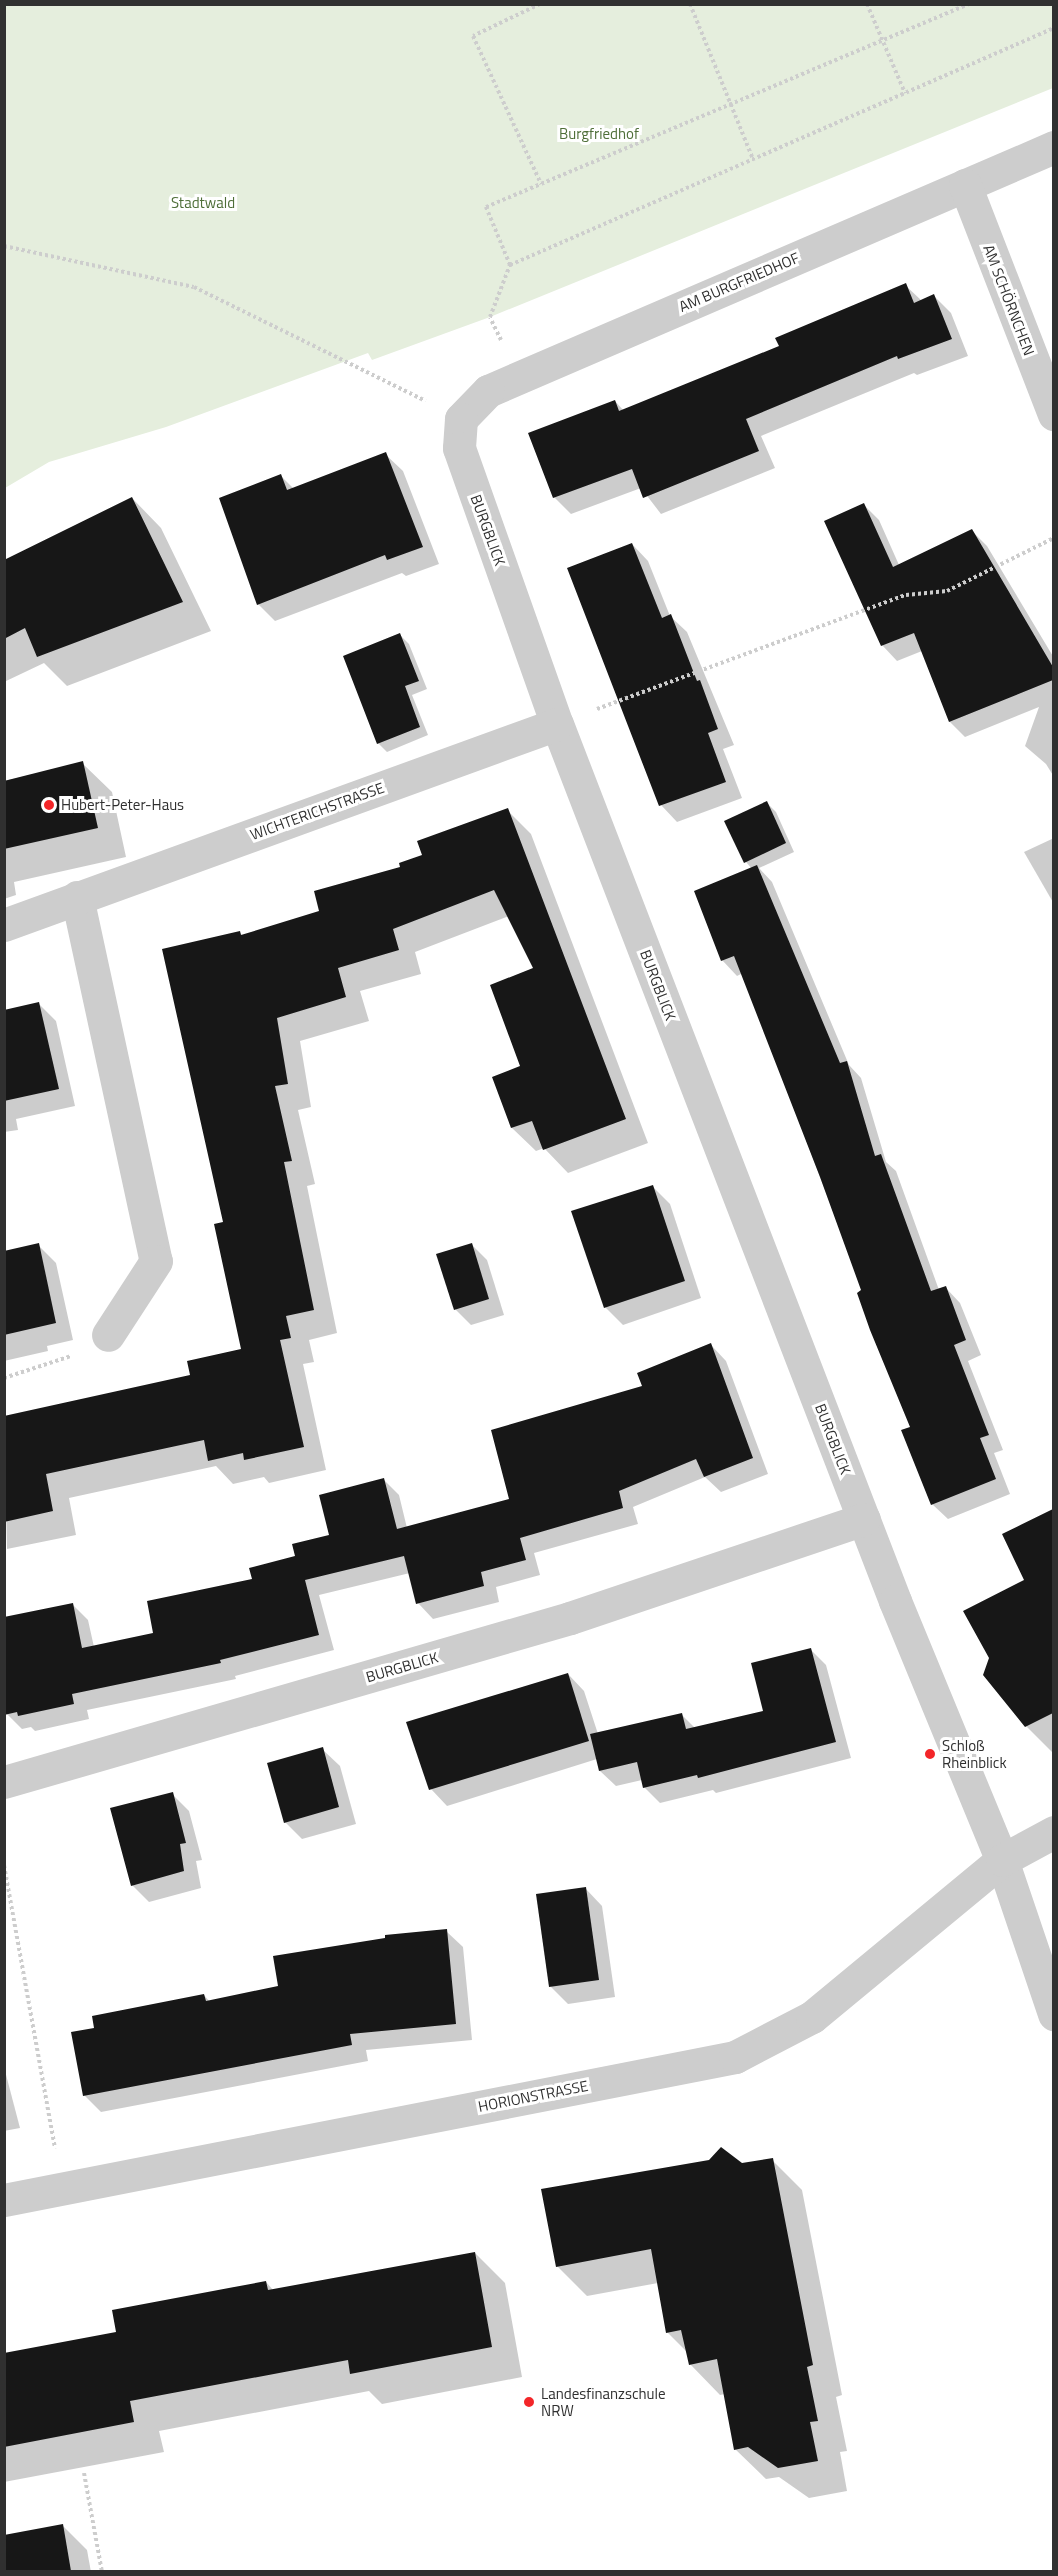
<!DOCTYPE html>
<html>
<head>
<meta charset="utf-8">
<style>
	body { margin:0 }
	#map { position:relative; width:1058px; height:2576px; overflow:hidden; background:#fff; font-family:"Titillium Web",sans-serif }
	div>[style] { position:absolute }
	.green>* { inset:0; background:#e5eedd }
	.shadow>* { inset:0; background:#0003 }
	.building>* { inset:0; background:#171717 }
	.path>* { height:4px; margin-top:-2px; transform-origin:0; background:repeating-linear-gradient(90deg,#cdcdcd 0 3px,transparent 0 6px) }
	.minor>* { height:33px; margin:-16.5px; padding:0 16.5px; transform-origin:16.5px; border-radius:16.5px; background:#cdcdcd }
	.dots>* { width:16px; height:16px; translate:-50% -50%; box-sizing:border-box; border:3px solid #fff; border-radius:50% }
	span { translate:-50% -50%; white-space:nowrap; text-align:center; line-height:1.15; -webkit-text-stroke:6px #fff; paint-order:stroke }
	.park-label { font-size:15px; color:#4f6f39 }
	.street-label { font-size:15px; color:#303030 }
	.poi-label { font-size:15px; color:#303030 }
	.left { translate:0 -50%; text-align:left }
	.frame { position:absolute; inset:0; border:6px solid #303030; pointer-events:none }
</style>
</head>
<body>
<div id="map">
	<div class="green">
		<i style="clip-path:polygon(4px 5px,1053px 5px,1053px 88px,490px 317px,372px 360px,368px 353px,166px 427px,49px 462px,5px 488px)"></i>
	</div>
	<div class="shadow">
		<i style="clip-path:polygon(905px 285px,922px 301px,934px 296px,951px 313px,968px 356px,917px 375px,914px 373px,761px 436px,775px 468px,661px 514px,641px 488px,571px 514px,554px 497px,615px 401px,624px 411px,781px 347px)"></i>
		<i style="clip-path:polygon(385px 454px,403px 471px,439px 564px,406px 576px,402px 573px,275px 621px,258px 604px,281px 476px,294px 489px)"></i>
		<i style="clip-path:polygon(132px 498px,161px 528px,211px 631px,67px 686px,44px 663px,4px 682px,4px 561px)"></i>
		<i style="clip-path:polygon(864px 505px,879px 520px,899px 565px,972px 531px,987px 546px,1054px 658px,1054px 777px,1046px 764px,1025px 746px,1039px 707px,965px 737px,950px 722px,922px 651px,897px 661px,882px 645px)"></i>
		<i style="clip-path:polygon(632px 544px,648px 561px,670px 616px,687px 632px,734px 745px,723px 749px,742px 798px,677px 822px,661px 805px)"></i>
		<i style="clip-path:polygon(400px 635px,409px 644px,427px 689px,412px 695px,428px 735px,387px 752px,378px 743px)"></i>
		<i style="clip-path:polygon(82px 763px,112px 792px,126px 857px,14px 882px,16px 895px,4px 899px,4px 781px)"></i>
		<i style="clip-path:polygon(767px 803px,776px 812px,794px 852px,759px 868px,772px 882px,849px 1065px,861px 1078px,886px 1162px,896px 1171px,939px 1290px,945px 1287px,960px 1303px,981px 1355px,968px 1361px,1003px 1450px,994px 1453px,1010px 1494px,948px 1519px,932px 1504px,912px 1428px,863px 1291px,743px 973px,737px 976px,722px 960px,752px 869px,746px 862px)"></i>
		<i style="clip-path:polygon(507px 810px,531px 834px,648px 1143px,568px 1173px,544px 1148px,536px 1151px,512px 1128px,494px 1078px,522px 1067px,536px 969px,509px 916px,415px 952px,421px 974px,360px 991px,369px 1021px,300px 1041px,311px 1107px,298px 1110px,315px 1184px,307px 1186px,337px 1333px,309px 1340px,314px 1362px,303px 1364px,326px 1470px,269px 1483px,264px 1477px,233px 1484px,216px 1466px,69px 1498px,76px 1535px,7px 1549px,4px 1417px,191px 1376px,243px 1350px,225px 1223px,240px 933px,243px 936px,321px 912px)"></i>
		<i style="clip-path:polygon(1054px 838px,1054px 904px,1024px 852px)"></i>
		<i style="clip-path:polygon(39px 1004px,56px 1021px,75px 1106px,16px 1119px,18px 1130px,4px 1132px,4px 1011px)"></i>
		<i style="clip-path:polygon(653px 1187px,670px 1204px,701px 1298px,623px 1325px,606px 1308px,573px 1212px)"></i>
		<i style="clip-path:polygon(471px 1244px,487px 1260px,504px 1315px,471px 1325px,456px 1310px,438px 1255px)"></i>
		<i style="clip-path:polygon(38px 1245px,56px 1263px,73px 1340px,47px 1346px,48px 1351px,4px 1361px,4px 1252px)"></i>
		<i style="clip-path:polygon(711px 1345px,726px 1361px,768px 1474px,721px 1492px,705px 1477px,633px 1507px,638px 1524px,534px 1553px,540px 1575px,496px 1587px,499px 1602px,433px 1619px,418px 1603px,410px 1573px,319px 1595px,334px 1650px,235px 1676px,236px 1679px,87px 1710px,89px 1719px,35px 1731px,31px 1727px,22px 1729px,7px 1714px,72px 1604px,88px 1620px,94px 1647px,155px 1634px,331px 1536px,383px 1479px,399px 1495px,407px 1528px,511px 1500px,644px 1387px)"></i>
		<i style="clip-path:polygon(1054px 1510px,1054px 1754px,1026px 1726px,1026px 1581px,1004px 1535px)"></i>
		<i style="clip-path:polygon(810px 1649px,826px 1665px,851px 1758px,716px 1793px,713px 1790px,660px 1803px,644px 1787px,642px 1780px,616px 1786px,600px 1771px,597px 1759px,447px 1806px,431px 1789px,568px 1674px,584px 1691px,598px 1734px,682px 1715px,695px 1728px,765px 1712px)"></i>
		<i style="clip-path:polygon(322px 1749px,340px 1766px,356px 1824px,302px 1839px,285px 1822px)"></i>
		<i style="clip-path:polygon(172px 1794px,189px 1811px,202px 1860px,196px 1861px,201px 1888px,149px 1902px,132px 1885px)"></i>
		<i style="clip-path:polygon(585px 1888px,602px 1906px,615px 1997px,568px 2004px,551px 1987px)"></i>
		<i style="clip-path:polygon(446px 1931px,463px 1947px,472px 2040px,366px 2050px,368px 2061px,101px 2112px,84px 2095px,95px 2029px,204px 1995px,210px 2002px,280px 1987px)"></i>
		<i style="clip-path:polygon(4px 2067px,20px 2128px,4px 2131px)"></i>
		<i style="clip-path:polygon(772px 2160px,802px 2190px,842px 2395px,836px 2397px,847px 2451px,840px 2452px,847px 2491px,809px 2498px,779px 2477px,766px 2479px,735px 2449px,725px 2394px,720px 2395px,690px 2364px,687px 2352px,667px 2332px,658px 2283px,587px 2296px,557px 2266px,741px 2164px)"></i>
		<i style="clip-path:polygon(475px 2253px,505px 2283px,522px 2377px,382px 2404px,369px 2391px,159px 2431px,164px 2452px,4px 2482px,4px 2354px,117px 2333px,266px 2282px,274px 2291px)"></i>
		<i style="clip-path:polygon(62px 2525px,87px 2550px,91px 2572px,4px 2572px,4px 2537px)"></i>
	</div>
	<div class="building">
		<i style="clip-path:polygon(906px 283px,914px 303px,934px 294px,952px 339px,898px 359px,897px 356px,746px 419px,759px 451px,643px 498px,632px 469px,553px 498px,528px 433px,615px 400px,619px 411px,779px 346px,775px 338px)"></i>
		<i style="clip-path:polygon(386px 452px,423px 547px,387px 560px,385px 555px,257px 605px,219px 498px,281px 474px,287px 490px)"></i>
		<i style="clip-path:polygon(132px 497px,183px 602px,37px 657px,25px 628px,4px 639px,4px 560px)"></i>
		<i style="clip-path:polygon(864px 503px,893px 567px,972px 529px,1053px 667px,1053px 680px,949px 722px,914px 633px,881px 646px,824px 521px)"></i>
		<i style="clip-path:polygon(632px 543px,662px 618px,671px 614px,697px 681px,700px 680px,718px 729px,708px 733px,726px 782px,659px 806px,567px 568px)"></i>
		<i style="clip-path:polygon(400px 633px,419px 681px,405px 686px,420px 727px,377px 744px,343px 656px)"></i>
		<i style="clip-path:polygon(83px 761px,98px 828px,4px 849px,4px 781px)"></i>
		<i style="clip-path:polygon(767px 801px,786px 843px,744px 863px,724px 821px)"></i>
		<i style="clip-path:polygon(508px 808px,626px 1119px,543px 1150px,532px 1121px,511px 1128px,492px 1077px,520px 1066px,490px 985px,533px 968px,494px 890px,393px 929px,399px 950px,338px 968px,346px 997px,277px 1018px,288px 1084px,275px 1086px,292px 1161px,284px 1162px,314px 1310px,286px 1316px,291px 1338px,280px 1340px,304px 1447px,244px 1460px,243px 1453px,208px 1461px,204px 1440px,46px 1474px,53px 1511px,4px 1522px,4px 1416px,190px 1375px,187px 1361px,241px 1349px,214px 1224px,223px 1222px,162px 949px,240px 931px,241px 935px,319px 911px,314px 891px,400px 867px,399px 863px,422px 855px,417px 841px)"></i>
		<i style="clip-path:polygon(757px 865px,840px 1063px,847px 1061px,875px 1156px,881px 1154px,931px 1291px,946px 1286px,966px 1340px,954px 1345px,989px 1435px,980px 1438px,996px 1479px,931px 1505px,901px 1430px,910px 1427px,870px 1330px,857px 1293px,861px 1290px,820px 1177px,734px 956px,721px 961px,694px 891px)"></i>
		<i style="clip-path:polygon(39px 1002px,59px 1089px,4px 1101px,4px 1010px)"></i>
		<i style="clip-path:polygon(653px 1185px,685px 1281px,604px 1308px,571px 1211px)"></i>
		<i style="clip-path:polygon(39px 1243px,56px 1323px,4px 1335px,4px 1251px)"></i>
		<i style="clip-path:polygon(472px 1243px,489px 1299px,454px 1310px,436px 1254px)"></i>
		<i style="clip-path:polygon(711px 1343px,753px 1458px,704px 1477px,696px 1459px,619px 1491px,623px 1508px,520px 1538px,526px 1560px,481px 1572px,484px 1586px,416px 1604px,404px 1556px,305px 1580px,319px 1635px,220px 1660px,221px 1663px,72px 1694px,74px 1704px,18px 1716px,17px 1712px,4px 1715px,4px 1617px,73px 1603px,82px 1648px,153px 1633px,147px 1601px,252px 1579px,249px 1568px,295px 1556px,292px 1544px,329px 1535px,319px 1495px,384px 1478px,397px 1529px,509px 1499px,491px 1430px,642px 1386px,637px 1373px)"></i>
		<i style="clip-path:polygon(1053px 1509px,1053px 1713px,1025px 1727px,983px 1675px,989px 1658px,963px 1611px,1024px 1580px,1002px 1534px)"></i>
		<i style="clip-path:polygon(811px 1648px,836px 1742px,698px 1778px,697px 1775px,643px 1788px,637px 1762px,599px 1771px,590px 1734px,682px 1713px,686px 1729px,763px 1711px,751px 1663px)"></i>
		<i style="clip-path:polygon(568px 1673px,589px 1741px,429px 1790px,406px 1722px)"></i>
		<i style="clip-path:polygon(323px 1747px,339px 1807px,284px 1823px,267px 1763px)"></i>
		<i style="clip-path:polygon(173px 1792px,186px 1843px,180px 1844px,184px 1871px,131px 1886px,110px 1808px)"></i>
		<i style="clip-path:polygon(586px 1887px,599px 1980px,549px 1987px,536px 1894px)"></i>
		<i style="clip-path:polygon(447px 1929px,456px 2024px,350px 2034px,352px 2045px,83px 2096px,71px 2032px,94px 2028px,92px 2016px,204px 1994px,206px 2001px,278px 1986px,273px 1956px,385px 1938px,385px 1935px)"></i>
		<i style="clip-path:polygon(721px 2147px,742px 2163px,773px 2158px,813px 2365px,807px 2367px,818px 2421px,810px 2422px,818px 2461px,778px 2468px,748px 2447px,734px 2450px,717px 2359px,689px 2365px,681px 2330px,666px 2333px,651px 2249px,556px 2267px,541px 2189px,709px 2160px)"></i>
		<i style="clip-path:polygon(475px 2252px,492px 2347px,350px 2374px,348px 2360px,130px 2401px,134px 2422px,4px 2447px,4px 2353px,116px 2332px,112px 2310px,266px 2281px,268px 2290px)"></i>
		<i style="clip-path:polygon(63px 2524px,71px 2571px,4px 2571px,4px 2535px)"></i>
	</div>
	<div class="path">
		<i style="left:540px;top:4px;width:74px;rotate:154.5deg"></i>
		<i style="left:473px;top:36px;width:163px;rotate:65.3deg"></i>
		<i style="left:690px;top:4px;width:167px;rotate:67.9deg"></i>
		<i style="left:867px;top:4px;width:97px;rotate:66.9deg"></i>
		<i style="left:4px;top:246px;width:194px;rotate:12.2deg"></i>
		<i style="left:194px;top:287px;width:258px;rotate:26.2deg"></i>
		<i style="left:510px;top:265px;width:593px;rotate:-23.54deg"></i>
		<i style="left:501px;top:340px;width:25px;rotate:-116deg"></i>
		<i style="left:490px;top:317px;width:56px;rotate:-69deg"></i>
		<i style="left:510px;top:265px;width:63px;rotate:-112.5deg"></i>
		<i style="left:486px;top:207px;width:524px;rotate:-22.8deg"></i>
		<i style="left:597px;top:709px;width:329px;rotate:-20.3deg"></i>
		<i style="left:906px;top:595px;width:41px;rotate:-5.6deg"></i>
		<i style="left:947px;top:591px;width:119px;rotate:-26.4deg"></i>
		<i style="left:4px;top:1378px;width:71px;rotate:-18.2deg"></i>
		<i style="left:4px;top:1865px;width:288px;rotate:79.8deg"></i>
		<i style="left:84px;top:2473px;width:101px;rotate:79.7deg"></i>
	</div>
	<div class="minor">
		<i style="left:1054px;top:147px;width:616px;rotate:156.68deg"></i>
		<i style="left:488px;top:391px;width:39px;rotate:134deg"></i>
		<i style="left:461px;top:419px;width:29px;rotate:94deg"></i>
		<i style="left:459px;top:448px;width:293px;rotate:70.5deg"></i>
		<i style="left:557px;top:724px;width:940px;rotate:68.92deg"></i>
		<i style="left:895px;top:1601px;width:280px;rotate:67.6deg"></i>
		<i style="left:1002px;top:1860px;width:163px;rotate:71.3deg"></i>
		<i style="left:965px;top:185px;width:246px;rotate:68.8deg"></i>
		<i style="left:77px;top:897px;width:372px;rotate:77.8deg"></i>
		<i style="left:156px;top:1261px;width:88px;rotate:123deg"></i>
		<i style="left:4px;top:925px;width:588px;rotate:-19.97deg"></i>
		<i style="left:4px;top:1782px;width:589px;rotate:-16.16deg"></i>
		<i style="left:570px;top:1618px;width:310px;rotate:-18.6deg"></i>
		<i style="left:4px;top:2200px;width:745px;rotate:-11.07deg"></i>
		<i style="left:735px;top:2057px;width:87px;rotate:-27.5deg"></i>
		<i style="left:812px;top:2017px;width:246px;rotate:-39.6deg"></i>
		<i style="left:1002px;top:1860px;width:59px;rotate:-28.3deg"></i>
	</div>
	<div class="dots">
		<i style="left:49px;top:805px;background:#f32629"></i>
		<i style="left:930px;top:1754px;background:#f32629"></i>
		<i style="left:529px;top:2402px;background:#f32629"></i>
	</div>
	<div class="park-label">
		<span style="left:599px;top:134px">Burgfriedhof</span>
		<span style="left:203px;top:203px">Stadtwald</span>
	</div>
	<div class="street-label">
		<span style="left:739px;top:282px;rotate:-23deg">AM BURGFRIEDHOF</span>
		<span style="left:1009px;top:300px;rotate:69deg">AM SCHÖRNCHEN</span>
		<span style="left:488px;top:530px;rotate:70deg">BURGBLICK</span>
		<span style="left:317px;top:811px;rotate:-20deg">WICHTERICHSTRASSE</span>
		<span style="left:658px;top:985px;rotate:69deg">BURGBLICK</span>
		<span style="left:833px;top:1439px;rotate:69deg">BURGBLICK</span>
		<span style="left:402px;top:1667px;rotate:-16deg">BURGBLICK</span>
		<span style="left:533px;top:2096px;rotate:-11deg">HORIONSTRASSE</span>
	</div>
	<div class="poi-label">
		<span class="left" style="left:61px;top:805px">Hubert-Peter-Haus</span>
		<span class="left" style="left:942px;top:1754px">Schloß<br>Rheinblick</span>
		<span class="left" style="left:541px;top:2402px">Landesfinanzschule<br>NRW</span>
	</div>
	<div class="frame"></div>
</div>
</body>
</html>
